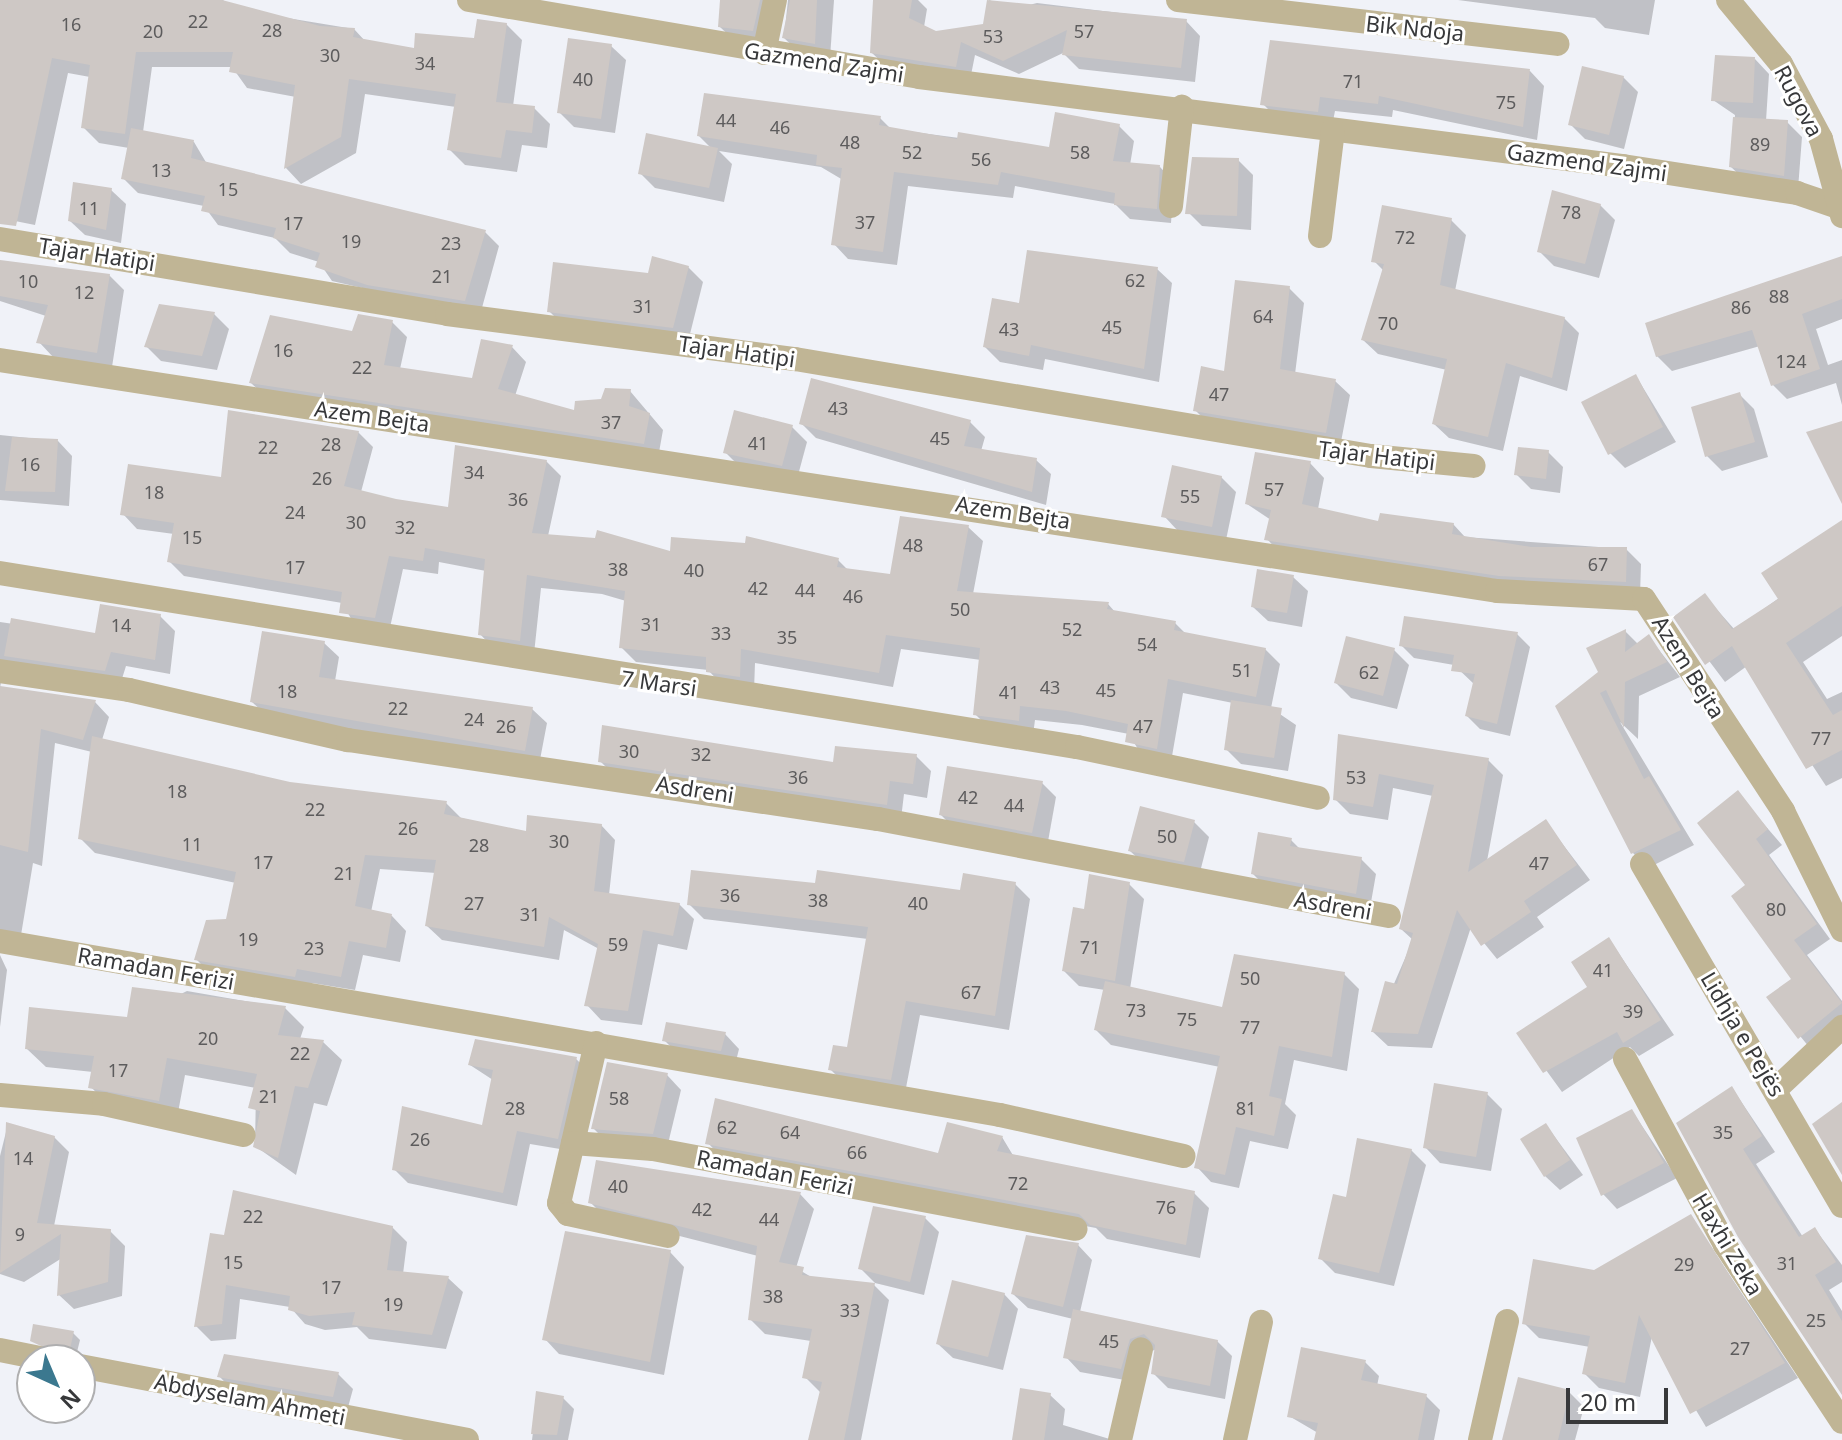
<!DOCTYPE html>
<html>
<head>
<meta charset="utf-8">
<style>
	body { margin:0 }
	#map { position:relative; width:1842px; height:1440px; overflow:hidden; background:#f0f2f8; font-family:"Noto Sans",sans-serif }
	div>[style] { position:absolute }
	.shadow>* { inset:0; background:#0003 }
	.building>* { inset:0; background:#cec8c5 }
	.street>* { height:24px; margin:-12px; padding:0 12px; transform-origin:12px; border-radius:12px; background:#c0b595 }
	span { translate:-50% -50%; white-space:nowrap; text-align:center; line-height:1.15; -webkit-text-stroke:6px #fff; paint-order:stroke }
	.number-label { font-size:18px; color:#5d5c5d }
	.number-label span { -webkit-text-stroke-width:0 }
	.street-label { font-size:22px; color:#37383a }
	.north { position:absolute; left:16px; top:1344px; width:80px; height:80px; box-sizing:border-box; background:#fff; border:2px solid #afafb0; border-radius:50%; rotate:136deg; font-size:22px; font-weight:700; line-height:32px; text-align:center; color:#37383a }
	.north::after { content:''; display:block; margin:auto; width:28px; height:36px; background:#3b788f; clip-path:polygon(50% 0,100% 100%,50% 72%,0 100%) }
	.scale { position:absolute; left:1566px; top:1388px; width:102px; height:36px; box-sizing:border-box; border:4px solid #37383a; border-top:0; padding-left:10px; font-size:24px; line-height:28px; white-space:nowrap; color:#37383a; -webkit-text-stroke:6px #fff; paint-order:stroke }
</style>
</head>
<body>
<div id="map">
	<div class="shadow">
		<i style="clip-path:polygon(0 0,223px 0,232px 9px,354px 29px,366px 42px,416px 51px,475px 40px,506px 24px,522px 40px,513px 106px,534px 108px,550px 124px,547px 148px,522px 145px,517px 172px,465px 165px,449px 149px,456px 107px,365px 94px,356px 153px,301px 184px,286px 168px,296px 97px,247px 88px,232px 67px,152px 67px,143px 132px,194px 142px,207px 164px,485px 232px,499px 246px,480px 315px,332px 281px,319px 262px,290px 253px,275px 238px,218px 225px,204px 206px,138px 193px,123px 178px,129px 148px,99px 143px,83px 127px,90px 77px,68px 73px,35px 225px,0 218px)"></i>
		<i style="clip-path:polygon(720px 0,786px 0,768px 44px,735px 41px,720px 27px)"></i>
		<i style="clip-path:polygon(834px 0,830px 58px,799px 52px,784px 38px,788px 0)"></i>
		<i style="clip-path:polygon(875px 0,918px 0,927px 9px,924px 27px,935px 33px,985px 26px,989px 0,1013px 9px,1037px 3px,1186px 21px,1200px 36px,1195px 82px,1079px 69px,1063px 53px,1019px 74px,975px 55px,970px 80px,887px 67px,872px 53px)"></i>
		<i style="clip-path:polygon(1458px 0,1655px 0,1649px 35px,1605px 28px,1595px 18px)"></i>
		<i style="clip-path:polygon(1272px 43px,1530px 71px,1544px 86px,1537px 140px,1393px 110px,1392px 117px,1335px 111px,1332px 126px,1278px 119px,1263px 104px)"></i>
		<i style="clip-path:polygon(611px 46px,626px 60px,615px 133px,574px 127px,559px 112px)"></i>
		<i style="clip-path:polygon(1755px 59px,1769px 74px,1766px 121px,1787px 122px,1802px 137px,1798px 189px,1746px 181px,1731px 167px,1735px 115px,1713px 100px)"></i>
		<i style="clip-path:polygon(1623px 77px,1638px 92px,1624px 149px,1585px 139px,1570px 124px)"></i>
		<i style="clip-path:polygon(880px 118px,891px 129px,1051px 150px,1119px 126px,1134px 141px,1130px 165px,1160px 167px,1174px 182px,1171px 223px,1130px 219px,1115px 204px,1015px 186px,1013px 198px,908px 186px,897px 265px,848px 259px,834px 244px,843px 180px,821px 167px,719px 151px,732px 164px,724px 202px,655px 188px,640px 173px,712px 149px,699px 136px)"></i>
		<i style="clip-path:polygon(1238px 160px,1253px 175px,1251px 230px,1202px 226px,1187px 211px)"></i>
		<i style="clip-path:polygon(111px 190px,126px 204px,121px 243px,85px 235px,70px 221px)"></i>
		<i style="clip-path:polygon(1600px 205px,1615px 220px,1599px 278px,1554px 266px,1539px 251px)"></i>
		<i style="clip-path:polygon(1451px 220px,1466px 235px,1455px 291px,1564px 318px,1579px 333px,1567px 391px,1520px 376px,1503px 451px,1449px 438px,1434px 424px,1447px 370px,1378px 354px,1363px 340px,1384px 271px,1374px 261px)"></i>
		<i style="clip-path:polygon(1842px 258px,1842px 319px,1816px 329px,1828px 365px,1842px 360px,1842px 405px,1836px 383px,1787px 399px,1773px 385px,1760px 346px,1672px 371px,1657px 356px)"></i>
		<i style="clip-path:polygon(0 262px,109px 275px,124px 290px,112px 367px,53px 357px,39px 342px,46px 316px,0 301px)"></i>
		<i style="clip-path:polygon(688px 267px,703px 282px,688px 342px,564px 326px,549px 311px)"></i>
		<i style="clip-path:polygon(1157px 269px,1172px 283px,1159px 382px,1045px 359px,1043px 370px,1000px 362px,985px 347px,1021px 305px)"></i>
		<i style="clip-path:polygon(1289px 288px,1304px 303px,1295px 374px,1335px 381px,1350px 395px,1340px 447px,1210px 425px,1195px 410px)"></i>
		<i style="clip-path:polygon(160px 306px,214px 314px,229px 329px,217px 370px,161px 361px,147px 347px)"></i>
		<i style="clip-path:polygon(392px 322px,407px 337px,400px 369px,474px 381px,512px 347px,526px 362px,515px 396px,575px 413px,630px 391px,663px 430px,658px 458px,266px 397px,251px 383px)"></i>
		<i style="clip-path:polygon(1636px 376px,1676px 442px,1625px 468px,1610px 453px)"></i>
		<i style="clip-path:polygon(1739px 394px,1754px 409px,1768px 457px,1722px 471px,1707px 456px)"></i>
		<i style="clip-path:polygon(970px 422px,985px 437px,981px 451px,1036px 460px,1051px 474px,1046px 505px,816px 438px,801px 423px)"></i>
		<i style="clip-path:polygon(792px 427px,807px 442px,797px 479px,740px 467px,725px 452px)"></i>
		<i style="clip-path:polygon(358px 432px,373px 447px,361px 492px,395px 501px,449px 509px,546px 461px,561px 476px,548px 536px,672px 554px,838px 560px,848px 570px,891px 577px,968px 527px,983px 541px,973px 594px,1108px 604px,1116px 613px,1175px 623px,1186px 634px,1265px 649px,1280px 664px,1271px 708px,1296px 725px,1288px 771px,1241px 764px,1226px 749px,1233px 703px,1183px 693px,1171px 762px,1142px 756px,1129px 734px,1082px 725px,1035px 720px,1033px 735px,990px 729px,975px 714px,981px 660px,901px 649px,893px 687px,755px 663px,754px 691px,723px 686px,708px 670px,636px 662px,621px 647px,626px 601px,602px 594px,541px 588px,534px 654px,494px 649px,480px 634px,486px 571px,439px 562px,438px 574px,403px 569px,389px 632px,356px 627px,342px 603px,184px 576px,169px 561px,174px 534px,137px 529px,123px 514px)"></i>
		<i style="clip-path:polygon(0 435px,58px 441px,72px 456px,69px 506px,0 500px)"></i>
		<i style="clip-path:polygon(1548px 452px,1563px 467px,1560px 493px,1531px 489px,1516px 474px)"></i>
		<i style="clip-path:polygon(1310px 463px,1324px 478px,1318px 509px,1380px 524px,1453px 524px,1465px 537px,1626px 549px,1641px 564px,1640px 596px,1281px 554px,1267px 539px,1271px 520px,1247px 504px)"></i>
		<i style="clip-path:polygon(1221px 477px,1236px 492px,1226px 540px,1178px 531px,1164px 516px)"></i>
		<i style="clip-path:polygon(1842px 552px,1842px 636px,1803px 662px,1827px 699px,1842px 692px,1842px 778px,1826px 786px,1747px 666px,1725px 682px,1676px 617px,1705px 596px,1735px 630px)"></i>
		<i style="clip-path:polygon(1293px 577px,1308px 591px,1302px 627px,1268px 621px,1253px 607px)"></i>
		<i style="clip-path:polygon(160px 616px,175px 631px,170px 674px,126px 666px,120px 685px,2px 677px,0 688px,95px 702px,109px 717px,102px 740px,290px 784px,446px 803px,461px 818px,527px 834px,601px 825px,615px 840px,609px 895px,679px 904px,694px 919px,687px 950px,658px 944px,642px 1025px,601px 1020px,587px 1005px,599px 949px,564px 930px,559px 960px,442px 940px,427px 926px,436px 873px,380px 869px,371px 912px,392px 916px,406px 931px,400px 962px,363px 955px,355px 990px,312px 983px,309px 991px,211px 974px,196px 959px,228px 921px,236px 883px,95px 853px,80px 838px,92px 752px,55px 743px,42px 866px,33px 863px,20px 941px,0 952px,0 622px,97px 636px)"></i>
		<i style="clip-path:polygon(1625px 631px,1639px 645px,1649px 637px,1680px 677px,1639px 696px,1638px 739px,1620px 722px,1694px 845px,1648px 868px,1633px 853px,1557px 706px,1600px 673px)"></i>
		<i style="clip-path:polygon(1517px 634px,1530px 647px,1510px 736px,1480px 729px,1467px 716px,1475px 685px,1454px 665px,1414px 658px,1401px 645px)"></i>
		<i style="clip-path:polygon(324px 643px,339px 657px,335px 681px,532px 709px,547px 723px,539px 765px,267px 716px,252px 702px)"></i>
		<i style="clip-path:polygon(1394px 650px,1409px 665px,1397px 709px,1351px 698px,1336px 683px)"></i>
		<i style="clip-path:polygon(1340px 737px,1488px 760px,1503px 775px,1487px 861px,1545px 821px,1590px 880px,1537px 917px,1544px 927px,1497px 959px,1471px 927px,1432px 1048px,1388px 1046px,1373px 1032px,1413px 940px,1401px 929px,1433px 796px,1393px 788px,1388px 820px,1350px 814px,1335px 799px)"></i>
		<i style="clip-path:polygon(916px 756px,931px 771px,927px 798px,904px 794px,901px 819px,615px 776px,600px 761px,835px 765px)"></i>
		<i style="clip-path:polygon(1042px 783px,1056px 797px,1047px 847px,956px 830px,941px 815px)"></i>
		<i style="clip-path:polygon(1737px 793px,1782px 845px,1769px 855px,1830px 939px,1807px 955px,1842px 1001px,1842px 1032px,1814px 1053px,1769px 998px,1794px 979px,1748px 886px)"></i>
		<i style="clip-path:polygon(1194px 822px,1209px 837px,1199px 876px,1145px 865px,1130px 851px)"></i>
		<i style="clip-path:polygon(1291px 840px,1301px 850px,1361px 859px,1376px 874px,1370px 908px,1268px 889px,1253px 874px)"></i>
		<i style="clip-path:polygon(1015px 884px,1030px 899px,1009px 1030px,920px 1015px,905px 1093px,845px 1084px,830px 1069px,848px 1049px,868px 939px,704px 919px,689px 904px,816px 885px,961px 892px)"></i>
		<i style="clip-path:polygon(1129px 884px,1144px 899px,1130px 989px,1224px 1010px,1344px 974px,1359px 989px,1347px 1071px,1294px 1060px,1285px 1104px,1296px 1115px,1288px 1149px,1250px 1141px,1239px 1188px,1211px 1182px,1197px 1167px,1220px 1067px,1111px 1045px,1096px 1030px,1105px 990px,1079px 986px,1064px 971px,1086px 911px)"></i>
		<i style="clip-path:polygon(1609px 939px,1674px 1035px,1639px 1056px,1630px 1047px,1562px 1092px,1519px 1033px,1590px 988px)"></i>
		<i style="clip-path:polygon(0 955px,7px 970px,0 1027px)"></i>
		<i style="clip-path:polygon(187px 991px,285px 1008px,304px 1027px,300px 1039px,323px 1042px,342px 1060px,327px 1106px,314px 1103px,296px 1175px,255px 1146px,256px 1088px,185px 1075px,177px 1118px,109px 1106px,91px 1087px,93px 1072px,46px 1067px,27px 1049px,129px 1019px)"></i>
		<i style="clip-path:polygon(725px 1034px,739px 1049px,735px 1065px,679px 1055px,664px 1040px)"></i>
		<i style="clip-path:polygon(576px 1059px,590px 1072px,572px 1151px,530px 1144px,517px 1206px,408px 1183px,394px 1169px,483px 1128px,493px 1080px,470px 1065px)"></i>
		<i style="clip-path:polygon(667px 1075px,681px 1090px,667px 1148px,608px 1143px,594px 1129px)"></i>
		<i style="clip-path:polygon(1732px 1088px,1775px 1152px,1756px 1164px,1803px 1237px,1815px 1229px,1842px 1265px,1842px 1282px,1829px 1290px,1842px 1311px,1842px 1391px,1740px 1236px)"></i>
		<i style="clip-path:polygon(1487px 1094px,1502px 1109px,1491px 1171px,1440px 1163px,1426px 1148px)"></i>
		<i style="clip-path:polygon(1632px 1111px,1677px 1178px,1617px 1209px,1603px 1194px)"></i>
		<i style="clip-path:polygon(8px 1124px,54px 1137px,69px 1152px,54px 1226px,110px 1231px,125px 1246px,122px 1296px,74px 1309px,59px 1295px,62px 1258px,24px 1282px,0 1274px,0 1156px)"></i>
		<i style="clip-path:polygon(1546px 1125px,1583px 1175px,1560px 1190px,1545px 1176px)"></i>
		<i style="clip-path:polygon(1002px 1137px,1014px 1157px,1194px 1193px,1209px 1208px,1200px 1258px,1107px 1239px,1096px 1228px,722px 1158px,708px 1143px,939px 1156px)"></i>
		<i style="clip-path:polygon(1411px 1150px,1426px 1165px,1394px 1286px,1335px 1273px,1320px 1258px,1348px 1200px)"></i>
		<i style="clip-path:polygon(800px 1194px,814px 1209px,796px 1268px,813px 1278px,874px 1285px,889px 1300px,861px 1440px,810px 1440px,821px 1393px,805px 1377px,811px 1341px,765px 1334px,750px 1319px,758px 1256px,605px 1217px,590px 1202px)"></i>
		<i style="clip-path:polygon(1691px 1217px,1798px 1378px,1706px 1427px,1652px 1336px,1640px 1397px,1599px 1388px,1585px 1374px,1590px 1347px,1539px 1338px,1524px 1323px)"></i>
		<i style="clip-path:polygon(925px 1218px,939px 1232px,924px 1295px,875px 1283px,860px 1268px)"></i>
		<i style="clip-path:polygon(392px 1227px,407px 1242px,403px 1274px,448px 1278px,463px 1292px,446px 1349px,369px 1339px,357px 1327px,325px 1330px,305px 1324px,290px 1307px,240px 1299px,236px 1339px,211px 1341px,196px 1326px,225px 1237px)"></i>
		<i style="clip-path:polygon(1078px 1245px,1092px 1260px,1080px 1312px,1217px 1341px,1232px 1356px,1225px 1399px,1168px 1388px,1153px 1373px,1157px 1349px,1144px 1354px,1136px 1382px,1080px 1372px,1066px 1357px,1073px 1319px,1028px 1308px,1013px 1294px)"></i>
		<i style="clip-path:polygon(670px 1252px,684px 1267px,664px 1375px,559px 1354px,545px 1339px)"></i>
		<i style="clip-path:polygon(1004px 1294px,1018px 1309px,1003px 1370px,953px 1358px,938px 1344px)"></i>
		<i style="clip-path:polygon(73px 1333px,80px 1340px,75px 1360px,32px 1340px)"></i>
		<i style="clip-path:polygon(1365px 1362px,1379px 1376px,1377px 1386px,1426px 1396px,1440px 1410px,1434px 1440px,1316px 1440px,1318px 1433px,1289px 1416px)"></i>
		<i style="clip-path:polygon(338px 1374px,353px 1389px,347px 1411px,233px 1391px,219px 1376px)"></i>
		<i style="clip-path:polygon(1569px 1392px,1584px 1407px,1575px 1440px,1505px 1440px)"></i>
		<i style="clip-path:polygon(538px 1394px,563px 1398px,574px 1409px,568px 1440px,532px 1440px)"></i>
		<i style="clip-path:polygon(1050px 1395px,1065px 1409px,1063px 1425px,1113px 1440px,1014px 1440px)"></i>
	</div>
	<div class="building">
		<i style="clip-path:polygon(0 0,222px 0,320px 26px,355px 28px,353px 37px,414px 48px,415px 33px,474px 38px,477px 19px,507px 23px,496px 102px,535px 106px,532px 133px,506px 130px,501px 158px,447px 150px,456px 94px,349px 79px,341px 137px,284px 169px,295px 85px,229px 72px,233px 52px,136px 52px,125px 134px,81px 128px,90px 65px,52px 58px,16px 226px,0 224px)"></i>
		<i style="clip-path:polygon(720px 0,760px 0,753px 31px,718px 27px)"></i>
		<i style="clip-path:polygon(790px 0,817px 0,815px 44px,782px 38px)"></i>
		<i style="clip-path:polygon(873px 0,912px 0,909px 18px,936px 31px,983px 24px,987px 0,1187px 19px,1181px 68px,1062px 55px,1067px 30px,1003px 61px,961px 42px,956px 67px,870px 53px)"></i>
		<i style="clip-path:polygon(568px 38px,612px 44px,601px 119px,557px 113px)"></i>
		<i style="clip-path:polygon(1270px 40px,1530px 69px,1523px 127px,1379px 96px,1378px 104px,1320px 97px,1318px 112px,1260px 105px)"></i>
		<i style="clip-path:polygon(1715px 55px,1755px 57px,1753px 103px,1711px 101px)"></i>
		<i style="clip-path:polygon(1582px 66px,1624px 76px,1609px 135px,1568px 125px)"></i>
		<i style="clip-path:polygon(704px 93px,881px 116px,879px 125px,957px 139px,958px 132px,1049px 147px,1055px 112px,1120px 124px,1113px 161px,1160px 165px,1157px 209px,1114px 205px,1115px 193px,1001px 172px,998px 185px,894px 172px,883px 252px,831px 245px,842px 168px,816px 165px,817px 155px,697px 136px)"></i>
		<i style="clip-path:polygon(1733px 117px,1788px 120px,1784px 176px,1729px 167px)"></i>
		<i style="clip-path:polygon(131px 128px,194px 140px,191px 158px,486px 230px,465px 301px,367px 285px,315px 267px,320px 253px,273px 238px,276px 228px,201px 211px,205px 196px,121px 179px)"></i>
		<i style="clip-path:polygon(646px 133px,718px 148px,709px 188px,638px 174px)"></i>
		<i style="clip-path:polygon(1192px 157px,1239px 158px,1237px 216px,1185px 214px)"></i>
		<i style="clip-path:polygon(73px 182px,112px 188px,106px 230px,68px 221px)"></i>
		<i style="clip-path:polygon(1552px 190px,1601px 204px,1585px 264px,1537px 252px)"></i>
		<i style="clip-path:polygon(1382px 205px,1452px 218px,1440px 285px,1565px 317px,1552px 378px,1506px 363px,1488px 437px,1432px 424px,1447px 359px,1361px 340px,1384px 264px,1371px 262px)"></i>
		<i style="clip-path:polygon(1027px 250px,1158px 267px,1144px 369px,1031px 345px,1029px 356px,983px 347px,992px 298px,1019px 303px)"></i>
		<i style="clip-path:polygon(652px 256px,689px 266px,673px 328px,547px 312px,553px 262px,648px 273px)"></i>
		<i style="clip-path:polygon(1842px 256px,1842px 299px,1802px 314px,1820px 369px,1771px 386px,1752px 330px,1656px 357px,1645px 323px)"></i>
		<i style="clip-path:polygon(0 260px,110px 274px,97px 353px,36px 343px,48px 305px,0 296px)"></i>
		<i style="clip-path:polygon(1235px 280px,1290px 286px,1280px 369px,1336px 379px,1326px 433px,1193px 411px,1201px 366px,1224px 371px)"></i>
		<i style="clip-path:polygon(159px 304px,215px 312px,202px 356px,144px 347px)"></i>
		<i style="clip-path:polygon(358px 314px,393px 320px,384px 365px,472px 378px,481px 339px,513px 345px,498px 389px,574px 410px,575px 401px,601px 399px,605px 388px,631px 389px,629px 406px,650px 413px,644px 444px,249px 383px,270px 315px,352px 331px)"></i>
		<i style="clip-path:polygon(1636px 374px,1663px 427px,1608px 455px,1581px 402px)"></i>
		<i style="clip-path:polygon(811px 378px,971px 420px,964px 446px,1037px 458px,1032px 492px,799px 424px)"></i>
		<i style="clip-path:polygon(1740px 392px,1755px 442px,1705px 457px,1691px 407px)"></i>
		<i style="clip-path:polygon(228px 410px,359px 431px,344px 486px,396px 499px,448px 507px,455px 445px,547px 460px,532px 533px,595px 538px,597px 530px,670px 551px,671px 537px,745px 543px,746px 536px,839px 558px,837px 567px,890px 574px,900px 516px,969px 525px,957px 591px,1109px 602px,1107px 609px,1176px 621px,1174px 630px,1266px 648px,1256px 697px,1168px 679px,1157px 749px,1125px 742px,1128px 724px,1066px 711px,1020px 706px,1019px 721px,973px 715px,980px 648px,886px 635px,879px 673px,741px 649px,740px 677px,706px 672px,706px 657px,619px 648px,625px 591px,527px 575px,520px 641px,478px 635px,485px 559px,425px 548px,423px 561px,389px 556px,375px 618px,339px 613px,342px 592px,167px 562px,174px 523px,120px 515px,128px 464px,221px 477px)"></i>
		<i style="clip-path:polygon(734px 410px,793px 425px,782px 466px,723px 453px)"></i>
		<i style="clip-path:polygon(1842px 421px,1842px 504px,1806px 432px)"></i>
		<i style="clip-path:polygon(12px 437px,58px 439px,55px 492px,5px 491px)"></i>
		<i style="clip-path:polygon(1518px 447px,1549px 450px,1546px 479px,1514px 475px)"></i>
		<i style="clip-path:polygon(1255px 452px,1311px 461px,1302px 504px,1378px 521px,1380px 513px,1454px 523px,1452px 534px,1531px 547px,1627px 547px,1626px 582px,1499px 576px,1264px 540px,1271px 510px,1245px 504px)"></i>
		<i style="clip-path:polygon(1172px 465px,1222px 476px,1212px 527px,1161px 517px)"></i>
		<i style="clip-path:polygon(1842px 520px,1842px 606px,1786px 643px,1833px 715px,1842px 710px,1842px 750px,1806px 769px,1732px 646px,1705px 665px,1673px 617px,1705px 593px,1732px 629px,1778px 599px,1761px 573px)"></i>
		<i style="clip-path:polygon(1257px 569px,1294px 575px,1287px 613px,1251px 607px)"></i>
		<i style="clip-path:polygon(100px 604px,161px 614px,155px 660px,111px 652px,105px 671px,4px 656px,11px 618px,95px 633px)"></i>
		<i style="clip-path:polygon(1404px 616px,1518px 632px,1497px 724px,1465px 716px,1475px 674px,1451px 671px,1454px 655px,1399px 646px)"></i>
		<i style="clip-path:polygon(1626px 629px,1625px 652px,1649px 634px,1667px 662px,1625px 682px,1624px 728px,1606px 690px,1600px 693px,1644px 779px,1649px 776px,1681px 830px,1631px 854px,1555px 706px,1598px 672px,1586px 648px)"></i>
		<i style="clip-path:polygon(262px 631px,325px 641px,319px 677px,533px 707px,525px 751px,250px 702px)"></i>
		<i style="clip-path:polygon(1346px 636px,1395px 648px,1383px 696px,1334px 683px)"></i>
		<i style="clip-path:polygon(0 686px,96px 700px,83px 740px,41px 729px,28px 852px,0 845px)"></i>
		<i style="clip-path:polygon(1231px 700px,1282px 708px,1274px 758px,1224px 750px)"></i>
		<i style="clip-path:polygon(602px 725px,833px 762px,835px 746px,917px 754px,913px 784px,890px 781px,887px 805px,598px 762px)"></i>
		<i style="clip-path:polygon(1338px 734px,1489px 758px,1468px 872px,1546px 819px,1577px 865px,1524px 901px,1531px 912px,1481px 946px,1457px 910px,1418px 1034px,1371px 1032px,1385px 981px,1397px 984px,1413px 933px,1399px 929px,1434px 785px,1379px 774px,1373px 807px,1333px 800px)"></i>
		<i style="clip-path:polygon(92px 736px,290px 782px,447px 801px,444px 814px,526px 831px,527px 815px,602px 824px,594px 891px,680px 903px,673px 936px,643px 930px,628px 1011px,584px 1006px,598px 944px,549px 917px,544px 947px,425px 926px,436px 860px,365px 855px,355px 906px,392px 914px,386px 948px,349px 941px,341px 977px,297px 969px,295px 977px,194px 960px,206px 920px,226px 919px,236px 872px,78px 839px)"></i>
		<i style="clip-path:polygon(947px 766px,1043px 781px,1032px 833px,939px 815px)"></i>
		<i style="clip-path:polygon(1738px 790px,1768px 829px,1756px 839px,1817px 924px,1794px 940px,1842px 1003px,1798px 1039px,1766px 997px,1791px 979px,1731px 896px,1745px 885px,1697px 823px)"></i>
		<i style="clip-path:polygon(1140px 806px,1195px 820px,1184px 862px,1128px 851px)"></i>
		<i style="clip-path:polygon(1258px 832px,1292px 838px,1290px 846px,1362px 857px,1356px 894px,1251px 874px)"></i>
		<i style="clip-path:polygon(691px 870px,815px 883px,817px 870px,960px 890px,963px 873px,1016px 882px,995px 1016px,906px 1001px,891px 1080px,828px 1070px,833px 1045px,847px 1047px,868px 927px,687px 905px)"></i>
		<i style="clip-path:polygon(1089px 874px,1130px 882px,1115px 981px,1062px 971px,1073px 907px,1084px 909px)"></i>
		<i style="clip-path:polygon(1609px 937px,1661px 1020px,1623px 1043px,1617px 1032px,1543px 1073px,1516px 1033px,1587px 987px,1571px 962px)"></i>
		<i style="clip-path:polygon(1234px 954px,1345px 972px,1332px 1057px,1279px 1046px,1269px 1096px,1282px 1099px,1274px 1136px,1236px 1127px,1225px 1175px,1194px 1168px,1220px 1056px,1094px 1030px,1105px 981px,1222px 1007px)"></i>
		<i style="clip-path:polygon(132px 987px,286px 1006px,278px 1035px,324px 1040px,308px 1088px,295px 1086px,278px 1158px,253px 1147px,260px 1111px,248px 1108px,257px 1074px,167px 1058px,159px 1101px,88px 1088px,94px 1056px,25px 1049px,29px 1007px,127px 1017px)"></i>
		<i style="clip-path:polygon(666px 1022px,726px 1032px,721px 1051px,662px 1041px)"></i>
		<i style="clip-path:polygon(475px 1039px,577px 1057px,558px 1139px,517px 1131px,503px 1193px,392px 1170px,402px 1106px,482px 1125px,493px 1070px,468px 1065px)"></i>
		<i style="clip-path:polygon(607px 1062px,668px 1073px,653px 1134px,591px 1129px)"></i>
		<i style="clip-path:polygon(1434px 1083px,1488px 1092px,1476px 1157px,1423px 1148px)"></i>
		<i style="clip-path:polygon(1732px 1086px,1762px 1136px,1743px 1149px,1799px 1237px,1815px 1227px,1836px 1262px,1815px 1275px,1842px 1321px,1842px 1395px,1738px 1237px,1676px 1123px)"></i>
		<i style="clip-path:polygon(715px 1098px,938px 1153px,947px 1122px,1003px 1136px,997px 1151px,1195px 1191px,1186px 1245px,1090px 1225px,1079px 1214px,705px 1144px)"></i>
		<i style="clip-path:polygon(1842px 1102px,1842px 1175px,1812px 1124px)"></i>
		<i style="clip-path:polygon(1632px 1109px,1664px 1163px,1601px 1196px,1576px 1138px)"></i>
		<i style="clip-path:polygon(6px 1122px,55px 1136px,37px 1223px,111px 1229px,108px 1282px,57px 1296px,61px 1234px,0 1273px)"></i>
		<i style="clip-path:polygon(1546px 1123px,1570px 1160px,1544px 1177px,1520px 1139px)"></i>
		<i style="clip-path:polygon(1357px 1138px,1412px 1149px,1379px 1273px,1318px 1259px,1333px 1194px,1346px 1197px)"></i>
		<i style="clip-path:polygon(596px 1160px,801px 1192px,779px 1262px,804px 1267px,802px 1275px,875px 1283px,844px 1440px,808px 1440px,822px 1382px,802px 1378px,812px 1329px,748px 1320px,757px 1246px,588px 1203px)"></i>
		<i style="clip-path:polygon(233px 1190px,393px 1226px,387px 1270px,449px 1276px,432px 1335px,352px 1325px,355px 1312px,309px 1316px,288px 1310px,290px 1296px,226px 1285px,222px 1324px,194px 1327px,210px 1233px,224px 1235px)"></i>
		<i style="clip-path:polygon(873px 1206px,926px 1216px,910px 1282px,858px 1269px)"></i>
		<i style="clip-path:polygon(1691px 1214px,1785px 1363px,1690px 1414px,1639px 1315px,1625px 1383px,1582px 1374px,1590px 1336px,1522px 1324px,1533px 1259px,1594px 1270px)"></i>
		<i style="clip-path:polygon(565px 1231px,671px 1250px,650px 1362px,542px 1340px)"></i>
		<i style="clip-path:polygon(1026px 1235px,1079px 1243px,1063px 1307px,1011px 1294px)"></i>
		<i style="clip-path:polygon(952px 1280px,1005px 1293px,988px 1357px,936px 1344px)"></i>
		<i style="clip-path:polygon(1073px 1309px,1218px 1340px,1210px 1386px,1151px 1374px,1155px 1345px,1144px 1334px,1130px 1339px,1121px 1369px,1063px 1358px)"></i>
		<i style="clip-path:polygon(33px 1324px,74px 1331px,68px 1358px,30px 1341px)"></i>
		<i style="clip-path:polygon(1301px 1347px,1366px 1360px,1361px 1380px,1427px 1394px,1418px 1440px,1314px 1440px,1318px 1423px,1287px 1417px)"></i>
		<i style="clip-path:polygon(224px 1354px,339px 1372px,333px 1397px,217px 1377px)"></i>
		<i style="clip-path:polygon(1518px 1377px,1570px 1390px,1558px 1440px,1502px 1440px)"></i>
		<i style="clip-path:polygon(1020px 1388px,1051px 1393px,1044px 1440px,1012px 1440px)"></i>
		<i style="clip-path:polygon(536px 1391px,564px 1396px,557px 1435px,531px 1434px)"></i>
	</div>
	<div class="street">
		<i style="left:469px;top:0;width:457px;rotate:9.7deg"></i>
		<i style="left:919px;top:77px;width:710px;rotate:7.21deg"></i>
		<i style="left:1623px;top:166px;width:176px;rotate:8.8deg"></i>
		<i style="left:1797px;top:193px;width:43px;rotate:18.9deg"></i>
		<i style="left:1178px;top:0;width:382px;rotate:6.6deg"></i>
		<i style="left:1728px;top:0;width:83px;rotate:50.4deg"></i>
		<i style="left:1781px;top:64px;width:85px;rotate:61.9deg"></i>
		<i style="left:1821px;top:139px;width:80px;rotate:74.7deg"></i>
		<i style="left:764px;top:53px;width:54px;rotate:-78.3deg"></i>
		<i style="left:1171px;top:206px;width:100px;rotate:-83.7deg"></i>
		<i style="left:1320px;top:236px;width:107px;rotate:-83deg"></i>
		<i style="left:0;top:239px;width:453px;rotate:9.5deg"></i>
		<i style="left:447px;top:314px;width:351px;rotate:7.4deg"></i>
		<i style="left:795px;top:359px;width:584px;rotate:9.56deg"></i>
		<i style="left:1371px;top:456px;width:103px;rotate:5.5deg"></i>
		<i style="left:0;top:360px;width:1515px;rotate:8.77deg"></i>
		<i style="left:1497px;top:591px;width:147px;rotate:3.1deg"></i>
		<i style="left:1644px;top:599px;width:254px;rotate:56.7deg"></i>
		<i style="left:1783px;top:811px;width:133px;rotate:63.6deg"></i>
		<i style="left:0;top:573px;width:1091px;rotate:9.18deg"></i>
		<i style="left:1077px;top:747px;width:246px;rotate:11.9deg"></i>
		<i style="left:0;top:671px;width:130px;rotate:8.4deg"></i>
		<i style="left:129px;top:690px;width:225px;rotate:12.9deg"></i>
		<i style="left:348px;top:740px;width:536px;rotate:8.48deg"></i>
		<i style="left:878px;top:819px;width:520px;rotate:10.75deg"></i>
		<i style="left:1642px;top:864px;width:396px;rotate:59.7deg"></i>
		<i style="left:0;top:941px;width:1015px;rotate:9.87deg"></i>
		<i style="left:1000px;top:1115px;width:188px;rotate:12.6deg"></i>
		<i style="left:596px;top:1043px;width:164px;rotate:103deg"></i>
		<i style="left:559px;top:1203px;width:14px;rotate:51deg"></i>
		<i style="left:568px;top:1214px;width:102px;rotate:12.4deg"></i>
		<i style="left:1625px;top:1059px;width:211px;rotate:61.7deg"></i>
		<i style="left:1725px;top:1245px;width:212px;rotate:56.5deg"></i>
		<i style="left:1776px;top:1089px;width:91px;rotate:-43.2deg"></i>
		<i style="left:0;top:1095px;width:104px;rotate:4.9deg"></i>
		<i style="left:104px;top:1104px;width:143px;rotate:12.5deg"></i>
		<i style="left:573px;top:1143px;width:80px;rotate:4.3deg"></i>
		<i style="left:653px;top:1149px;width:430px;rotate:10.7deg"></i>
		<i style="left:0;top:1350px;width:51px;rotate:11.3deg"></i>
		<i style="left:80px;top:1366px;width:394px;rotate:10.8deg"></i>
		<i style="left:1120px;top:1440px;width:93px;rotate:-77deg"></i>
		<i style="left:1235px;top:1440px;width:121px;rotate:-77.6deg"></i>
		<i style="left:1480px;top:1440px;width:122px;rotate:-77.2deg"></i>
	</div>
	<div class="number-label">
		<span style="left:198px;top:21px">22</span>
		<span style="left:71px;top:24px">16</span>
		<span style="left:272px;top:30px">28</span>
		<span style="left:153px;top:31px">20</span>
		<span style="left:1084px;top:31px">57</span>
		<span style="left:993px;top:36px">53</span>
		<span style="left:330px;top:55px">30</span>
		<span style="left:425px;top:63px">34</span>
		<span style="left:583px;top:79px">40</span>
		<span style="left:1353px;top:81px">71</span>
		<span style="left:1506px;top:102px">75</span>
		<span style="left:726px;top:120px">44</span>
		<span style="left:780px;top:127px">46</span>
		<span style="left:850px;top:142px">48</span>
		<span style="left:1760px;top:144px">89</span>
		<span style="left:912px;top:152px">52</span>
		<span style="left:1080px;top:152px">58</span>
		<span style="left:981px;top:159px">56</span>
		<span style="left:161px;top:170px">13</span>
		<span style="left:228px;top:189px">15</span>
		<span style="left:89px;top:208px">11</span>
		<span style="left:1571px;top:212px">78</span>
		<span style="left:865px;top:222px">37</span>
		<span style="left:293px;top:223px">17</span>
		<span style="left:1405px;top:237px">72</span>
		<span style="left:351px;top:241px">19</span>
		<span style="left:451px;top:243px">23</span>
		<span style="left:442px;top:276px">21</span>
		<span style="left:1135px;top:280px">62</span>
		<span style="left:28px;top:281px">10</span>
		<span style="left:84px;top:292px">12</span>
		<span style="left:1779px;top:296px">88</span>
		<span style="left:643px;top:306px">31</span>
		<span style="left:1741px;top:307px">86</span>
		<span style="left:1263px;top:316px">64</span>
		<span style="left:1388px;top:323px">70</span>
		<span style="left:1112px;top:327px">45</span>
		<span style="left:1009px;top:329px">43</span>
		<span style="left:283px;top:350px">16</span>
		<span style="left:1791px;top:361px">124</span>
		<span style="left:362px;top:367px">22</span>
		<span style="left:1219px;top:394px">47</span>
		<span style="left:838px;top:408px">43</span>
		<span style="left:611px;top:422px">37</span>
		<span style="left:940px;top:438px">45</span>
		<span style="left:758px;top:443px">41</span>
		<span style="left:331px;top:444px">28</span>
		<span style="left:268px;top:447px">22</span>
		<span style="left:30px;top:464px">16</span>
		<span style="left:474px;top:472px">34</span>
		<span style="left:322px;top:478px">26</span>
		<span style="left:1274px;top:489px">57</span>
		<span style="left:154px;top:492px">18</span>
		<span style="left:1190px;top:496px">55</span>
		<span style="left:518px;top:499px">36</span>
		<span style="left:295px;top:512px">24</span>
		<span style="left:356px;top:522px">30</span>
		<span style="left:405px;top:527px">32</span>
		<span style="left:192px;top:537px">15</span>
		<span style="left:913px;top:545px">48</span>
		<span style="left:1598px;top:564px">67</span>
		<span style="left:295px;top:567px">17</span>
		<span style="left:618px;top:569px">38</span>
		<span style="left:694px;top:570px">40</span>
		<span style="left:758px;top:588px">42</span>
		<span style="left:805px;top:590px">44</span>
		<span style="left:853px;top:596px">46</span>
		<span style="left:960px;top:609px">50</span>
		<span style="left:651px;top:624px">31</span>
		<span style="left:121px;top:625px">14</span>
		<span style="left:1072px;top:629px">52</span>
		<span style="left:721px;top:633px">33</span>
		<span style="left:787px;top:637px">35</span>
		<span style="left:1147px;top:644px">54</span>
		<span style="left:1242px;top:670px">51</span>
		<span style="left:1369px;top:672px">62</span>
		<span style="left:1050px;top:687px">43</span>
		<span style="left:1106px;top:690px">45</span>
		<span style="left:287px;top:691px">18</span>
		<span style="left:1009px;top:692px">41</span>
		<span style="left:398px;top:708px">22</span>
		<span style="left:474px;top:719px">24</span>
		<span style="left:506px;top:726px">26</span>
		<span style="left:1143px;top:726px">47</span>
		<span style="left:1821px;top:738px">77</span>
		<span style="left:629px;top:751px">30</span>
		<span style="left:701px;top:754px">32</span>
		<span style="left:798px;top:777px">36</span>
		<span style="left:1356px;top:777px">53</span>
		<span style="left:177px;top:791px">18</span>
		<span style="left:968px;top:797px">42</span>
		<span style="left:1014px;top:805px">44</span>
		<span style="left:315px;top:809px">22</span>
		<span style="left:408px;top:828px">26</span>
		<span style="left:1167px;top:836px">50</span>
		<span style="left:559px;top:841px">30</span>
		<span style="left:192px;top:844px">11</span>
		<span style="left:479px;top:845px">28</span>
		<span style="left:263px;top:862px">17</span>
		<span style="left:1539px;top:863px">47</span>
		<span style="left:344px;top:873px">21</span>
		<span style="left:730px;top:895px">36</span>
		<span style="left:818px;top:900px">38</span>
		<span style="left:474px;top:903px">27</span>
		<span style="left:918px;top:903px">40</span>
		<span style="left:1776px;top:909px">80</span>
		<span style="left:530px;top:914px">31</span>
		<span style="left:248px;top:939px">19</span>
		<span style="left:618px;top:944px">59</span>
		<span style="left:1090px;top:947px">71</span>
		<span style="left:314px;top:948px">23</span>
		<span style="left:1603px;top:970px">41</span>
		<span style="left:1250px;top:978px">50</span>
		<span style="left:971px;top:992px">67</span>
		<span style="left:1136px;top:1010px">73</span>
		<span style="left:1633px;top:1011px">39</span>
		<span style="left:1187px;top:1019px">75</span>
		<span style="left:1250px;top:1027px">77</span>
		<span style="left:208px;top:1038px">20</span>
		<span style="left:300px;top:1053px">22</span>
		<span style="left:118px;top:1070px">17</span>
		<span style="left:269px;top:1096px">21</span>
		<span style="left:619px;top:1098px">58</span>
		<span style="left:515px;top:1108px">28</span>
		<span style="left:1246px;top:1108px">81</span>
		<span style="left:727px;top:1127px">62</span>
		<span style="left:790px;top:1132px">64</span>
		<span style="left:1723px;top:1132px">35</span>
		<span style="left:420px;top:1139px">26</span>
		<span style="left:857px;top:1152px">66</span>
		<span style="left:23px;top:1158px">14</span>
		<span style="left:1018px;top:1183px">72</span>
		<span style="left:618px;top:1186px">40</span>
		<span style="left:1166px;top:1207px">76</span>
		<span style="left:702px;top:1209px">42</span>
		<span style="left:253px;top:1216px">22</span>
		<span style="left:769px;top:1219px">44</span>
		<span style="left:20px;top:1234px">9</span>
		<span style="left:233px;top:1262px">15</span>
		<span style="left:1787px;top:1263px">31</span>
		<span style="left:1684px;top:1264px">29</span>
		<span style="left:331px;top:1287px">17</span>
		<span style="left:773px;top:1296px">38</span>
		<span style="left:393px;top:1304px">19</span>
		<span style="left:850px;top:1310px">33</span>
		<span style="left:1816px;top:1320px">25</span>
		<span style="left:1109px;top:1341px">45</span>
		<span style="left:1740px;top:1348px">27</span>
	</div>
	<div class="street-label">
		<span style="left:1415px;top:28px;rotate:6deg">Bik Ndoja</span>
		<span style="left:824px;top:62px;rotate:9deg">Gazmend Zajmi</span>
		<span style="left:1799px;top:101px;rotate:62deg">Rugova</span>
		<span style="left:1587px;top:162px;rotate:8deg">Gazmend Zajmi</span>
		<span style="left:97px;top:254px;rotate:9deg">Tajar Hatipi</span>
		<span style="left:737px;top:351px;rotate:8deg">Tajar Hatipi</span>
		<span style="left:372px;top:416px;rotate:8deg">Azem Bejta</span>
		<span style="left:1377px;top:455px;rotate:7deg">Tajar Hatipi</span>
		<span style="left:1013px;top:512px;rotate:9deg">Azem Bejta</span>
		<span style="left:1689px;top:667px;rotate:58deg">Azem Bejta</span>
		<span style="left:659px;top:683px;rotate:8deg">7 Marsi</span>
		<span style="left:695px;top:789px;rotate:9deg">Asdreni</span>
		<span style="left:1333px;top:905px;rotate:10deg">Asdreni</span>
		<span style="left:156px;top:968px;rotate:10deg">Ramadan Ferizi</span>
		<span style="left:1743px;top:1034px;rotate:59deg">Lidhja e Pejës</span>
		<span style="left:775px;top:1172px;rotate:11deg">Ramadan Ferizi</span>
		<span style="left:1728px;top:1244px;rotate:59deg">Haxhi Zeka</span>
		<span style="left:250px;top:1399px;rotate:11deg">Abdyselam Ahmeti</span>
	</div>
	<div class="north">N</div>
	<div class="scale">20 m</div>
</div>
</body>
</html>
